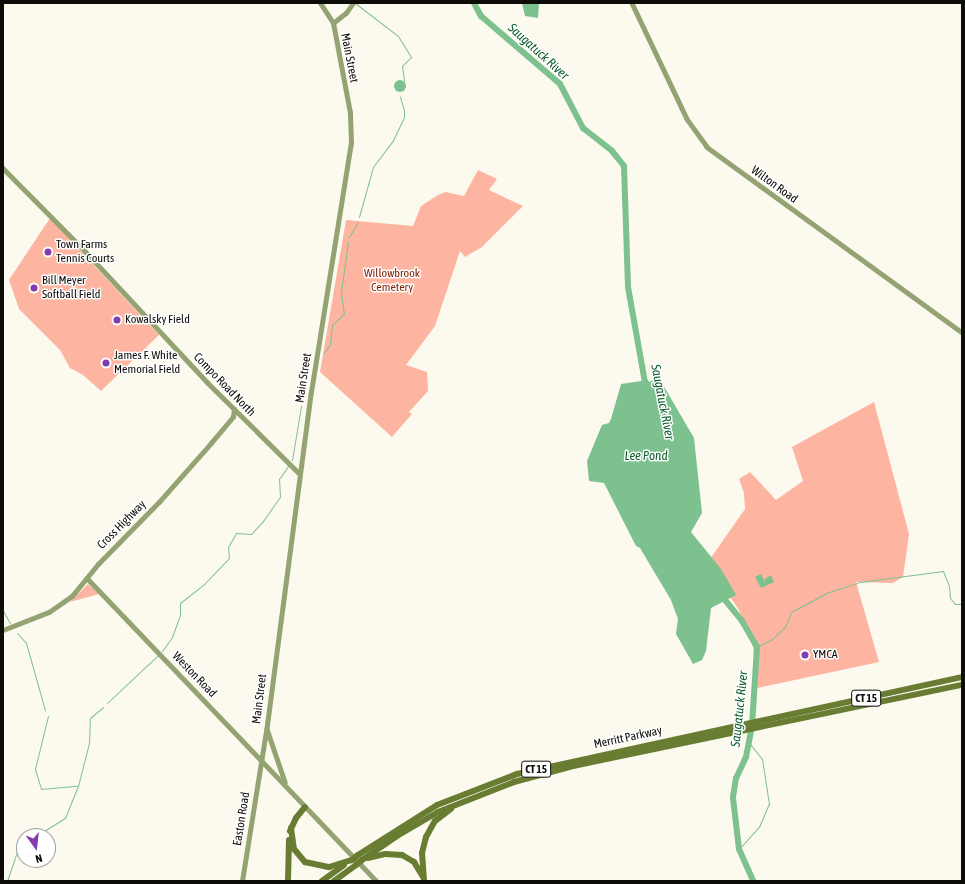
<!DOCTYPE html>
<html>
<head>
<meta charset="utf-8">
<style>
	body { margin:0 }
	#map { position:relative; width:965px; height:884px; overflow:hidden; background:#fcf9ef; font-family:"Asap Condensed",sans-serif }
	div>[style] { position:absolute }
	.green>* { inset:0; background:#fdb5a1 }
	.water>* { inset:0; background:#7cc18e }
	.round { border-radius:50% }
	.stream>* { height:1px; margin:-0.5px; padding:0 0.5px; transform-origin:0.5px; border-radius:0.5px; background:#7cc18e }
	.river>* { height:6px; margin:-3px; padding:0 3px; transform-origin:3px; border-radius:3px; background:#7cc18e }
	.secondary>* { height:4.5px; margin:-2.25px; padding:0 2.25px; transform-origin:2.25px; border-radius:2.25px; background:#93a372 }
	.highway>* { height:6px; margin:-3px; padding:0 3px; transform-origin:3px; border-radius:3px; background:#687c32 }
	.highway-bridge>* { height:6px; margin:-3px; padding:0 3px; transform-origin:3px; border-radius:3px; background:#687c32 }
	.dots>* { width:11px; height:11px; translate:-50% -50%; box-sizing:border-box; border:2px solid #fff; border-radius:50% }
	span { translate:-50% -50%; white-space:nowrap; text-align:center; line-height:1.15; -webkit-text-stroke:3px #fff; paint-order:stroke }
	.shield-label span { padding:1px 3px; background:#fff; border:1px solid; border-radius:3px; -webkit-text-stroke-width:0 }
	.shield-label { font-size:11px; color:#0d0c09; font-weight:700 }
	.street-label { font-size:12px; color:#0d0c09 }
	.poi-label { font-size:12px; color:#0d0c09 }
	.left { translate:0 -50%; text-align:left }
	.park-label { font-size:12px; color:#7b1e00 }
	.water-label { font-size:13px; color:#0e5d2e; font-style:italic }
	.frame { position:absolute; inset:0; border:4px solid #0d0c09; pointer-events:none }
	.north { position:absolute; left:16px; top:828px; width:40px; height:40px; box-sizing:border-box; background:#fff; border:1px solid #9e9e9d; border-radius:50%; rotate:165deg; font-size:11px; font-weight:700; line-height:16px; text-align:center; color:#0d0c09 }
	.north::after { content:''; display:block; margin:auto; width:14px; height:18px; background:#833bad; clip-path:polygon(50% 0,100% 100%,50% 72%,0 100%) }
</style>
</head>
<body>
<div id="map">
	<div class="green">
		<i style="clip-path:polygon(478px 170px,497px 179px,489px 190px,523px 206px,482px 247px,465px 257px,460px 251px,435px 326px,406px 365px,427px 372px,428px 391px,409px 412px,412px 414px,392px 437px,320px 372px,346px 220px,413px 226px,421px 206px,438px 195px,446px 192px,464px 196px)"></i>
		<i style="clip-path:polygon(50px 218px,159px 335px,101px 391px,83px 375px,70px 368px,60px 350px,19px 309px,9px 280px)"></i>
		<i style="clip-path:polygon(874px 402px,909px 534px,903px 577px,893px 583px,856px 582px,879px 662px,757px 688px,758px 674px,753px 647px,739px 610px,717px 578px,710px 559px,745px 509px,744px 493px,739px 479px,750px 472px,776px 500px,803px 481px,792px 447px)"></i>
		<i style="clip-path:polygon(88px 584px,99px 594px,70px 602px)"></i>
	</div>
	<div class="water">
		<i style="clip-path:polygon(522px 3px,539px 3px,538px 18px,525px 16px)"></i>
		<i class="round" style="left:394px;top:80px;width:12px;height:12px"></i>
		<i style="clip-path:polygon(659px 378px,694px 438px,702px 513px,691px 532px,721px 569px,736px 595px,711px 608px,706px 651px,702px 660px,693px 664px,676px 634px,678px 619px,671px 600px,640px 548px,636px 546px,604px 483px,589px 481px,587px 461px,602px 425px,609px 423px,611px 419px,621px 384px,648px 380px,649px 382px)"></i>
		<i style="clip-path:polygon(761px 574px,765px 582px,765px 579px,771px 575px,774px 582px,761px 588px,755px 577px)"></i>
	</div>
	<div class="stream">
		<i style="left:355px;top:3px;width:54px;rotate:37.5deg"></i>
		<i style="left:398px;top:36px;width:25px;rotate:58deg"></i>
		<i style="left:411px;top:57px;width:13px;rotate:135deg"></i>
		<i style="left:402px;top:66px;width:15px;rotate:82deg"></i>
		<i style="left:359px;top:217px;width:52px;rotate:-74.4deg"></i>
		<i style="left:373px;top:167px;width:34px;rotate:-53deg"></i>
		<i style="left:393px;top:140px;width:25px;rotate:-64deg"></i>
		<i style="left:404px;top:117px;width:7px;rotate:-90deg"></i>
		<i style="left:404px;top:110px;width:14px;rotate:-107deg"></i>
		<i style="left:349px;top:237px;width:17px;rotate:-59deg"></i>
		<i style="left:324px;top:353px;width:11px;rotate:-56deg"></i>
		<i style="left:330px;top:344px;width:19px;rotate:-84deg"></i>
		<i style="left:332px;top:325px;width:16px;rotate:-43deg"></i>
		<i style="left:344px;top:314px;width:21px;rotate:-98deg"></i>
		<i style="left:341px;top:293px;width:52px;rotate:-82.3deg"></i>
		<i style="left:292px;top:460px;width:55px;rotate:-80.5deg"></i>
		<i style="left:3px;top:611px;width:14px;rotate:60deg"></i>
		<i style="left:17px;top:633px;width:13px;rotate:48deg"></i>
		<i style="left:26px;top:643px;width:70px;rotate:74.2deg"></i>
		<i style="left:757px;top:647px;width:16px;rotate:-27deg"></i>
		<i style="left:771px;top:640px;width:19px;rotate:-43deg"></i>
		<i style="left:785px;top:627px;width:16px;rotate:-68deg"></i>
		<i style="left:791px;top:612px;width:40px;rotate:-28deg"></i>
		<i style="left:826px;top:593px;width:36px;rotate:-18deg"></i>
		<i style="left:860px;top:582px;width:84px;rotate:-7.5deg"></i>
		<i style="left:943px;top:571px;width:16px;rotate:68deg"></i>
		<i style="left:949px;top:586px;width:12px;rotate:85deg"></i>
		<i style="left:950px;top:598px;width:8px;rotate:50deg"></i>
		<i style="left:955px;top:604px;width:7px"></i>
		<i style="left:162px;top:651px;width:17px;rotate:-54deg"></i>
		<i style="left:172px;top:637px;width:23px;rotate:-70deg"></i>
		<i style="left:180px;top:615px;width:12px;rotate:-90deg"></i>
		<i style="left:180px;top:603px;width:31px;rotate:-38deg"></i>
		<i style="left:204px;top:584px;width:36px;rotate:-46deg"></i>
		<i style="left:229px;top:558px;width:11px;rotate:-95deg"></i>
		<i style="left:228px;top:547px;width:16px;rotate:-60deg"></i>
		<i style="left:236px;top:533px;width:15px;rotate:4deg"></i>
		<i style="left:251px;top:534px;width:18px;rotate:-47deg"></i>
		<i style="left:263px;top:521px;width:29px;rotate:-55deg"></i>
		<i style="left:280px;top:497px;width:18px;rotate:-93deg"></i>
		<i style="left:279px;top:479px;width:16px;rotate:-55deg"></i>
		<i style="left:107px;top:703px;width:69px;rotate:-43.2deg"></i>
		<i style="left:48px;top:716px;width:55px;rotate:103.8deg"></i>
		<i style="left:35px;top:769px;width:21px;rotate:73deg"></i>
		<i style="left:41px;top:789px;width:36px;rotate:-5deg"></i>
		<i style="left:36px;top:836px;width:34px;rotate:-32deg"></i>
		<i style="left:65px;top:818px;width:35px;rotate:-68deg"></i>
		<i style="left:78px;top:786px;width:44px;rotate:-75.7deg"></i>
		<i style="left:89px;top:743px;width:25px;rotate:-88deg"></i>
		<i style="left:90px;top:718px;width:17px;rotate:-40deg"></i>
		<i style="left:739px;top:849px;width:30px;rotate:-48deg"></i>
		<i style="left:759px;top:827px;width:25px;rotate:-67deg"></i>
		<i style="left:769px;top:804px;width:46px;rotate:-98.8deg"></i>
		<i style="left:762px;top:759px;width:22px;rotate:-129deg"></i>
		<i style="left:7px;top:881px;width:31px;rotate:-71deg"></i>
		<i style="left:17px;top:852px;width:11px;rotate:-49deg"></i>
	</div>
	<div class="river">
		<i style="left:474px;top:3px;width:15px;rotate:62deg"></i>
		<i style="left:481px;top:16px;width:104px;rotate:40.7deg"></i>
		<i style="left:560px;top:84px;width:50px;rotate:62.4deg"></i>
		<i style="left:583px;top:128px;width:37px;rotate:38deg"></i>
		<i style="left:612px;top:151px;width:19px;rotate:51deg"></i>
		<i style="left:624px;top:166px;width:121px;rotate:88.1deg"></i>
		<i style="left:628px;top:287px;width:103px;rotate:79.9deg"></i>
		<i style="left:721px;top:595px;width:33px;rotate:51deg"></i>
		<i style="left:742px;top:621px;width:30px;rotate:60deg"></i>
		<i style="left:757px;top:647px;width:79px;rotate:93.6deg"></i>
		<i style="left:752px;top:726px;width:32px;rotate:101deg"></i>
		<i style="left:746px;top:757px;width:23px;rotate:115deg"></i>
		<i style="left:736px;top:778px;width:20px;rotate:99deg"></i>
		<i style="left:733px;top:798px;width:51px;rotate:83.3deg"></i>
		<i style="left:739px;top:849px;width:35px;rotate:66deg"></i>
	</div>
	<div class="secondary">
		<i style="left:632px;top:3px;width:128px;rotate:64.6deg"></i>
		<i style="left:687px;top:119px;width:34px;rotate:54deg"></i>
		<i style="left:707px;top:147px;width:315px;rotate:36deg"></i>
		<i style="left:333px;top:23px;width:16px;rotate:-38deg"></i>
		<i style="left:346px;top:13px;width:12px;rotate:-55deg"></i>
		<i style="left:3px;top:168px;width:117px;rotate:45.3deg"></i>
		<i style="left:85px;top:251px;width:179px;rotate:47deg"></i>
		<i style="left:207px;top:382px;width:131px;rotate:44.7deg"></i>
		<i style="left:87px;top:578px;width:419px;rotate:46.3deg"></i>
		<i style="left:3px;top:630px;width:49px;rotate:-21.4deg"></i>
		<i style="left:49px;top:612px;width:28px;rotate:-35deg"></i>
		<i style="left:72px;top:596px;width:41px;rotate:-50.9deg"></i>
		<i style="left:98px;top:564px;width:87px;rotate:-45.5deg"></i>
		<i style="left:159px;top:502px;width:79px;rotate:-48.6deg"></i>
		<i style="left:211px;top:443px;width:34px;rotate:-50deg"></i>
		<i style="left:233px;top:417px;width:8px;rotate:-83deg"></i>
		<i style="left:267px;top:729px;width:56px;rotate:71.2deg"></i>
		<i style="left:242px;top:881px;width:158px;rotate:-80.9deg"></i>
		<i style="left:267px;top:725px;width:336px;rotate:-82.5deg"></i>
		<i style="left:311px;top:392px;width:252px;rotate:-80.9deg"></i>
		<i style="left:351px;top:143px;width:30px;rotate:-92deg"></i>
		<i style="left:350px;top:113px;width:92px;rotate:-100.7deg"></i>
		<i style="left:333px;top:23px;width:24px;rotate:-123deg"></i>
	</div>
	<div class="highway">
		<i style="left:291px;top:828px;width:21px;rotate:82deg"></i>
		<i style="left:294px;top:849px;width:17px;rotate:50deg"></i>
		<i style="left:305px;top:862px;width:25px;rotate:12deg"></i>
		<i style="left:329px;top:867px;width:24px;rotate:-17deg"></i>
		<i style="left:290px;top:831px;width:14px;rotate:-65deg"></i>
		<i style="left:296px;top:818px;width:14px;rotate:-51deg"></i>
		<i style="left:358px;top:855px;width:93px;rotate:-32.3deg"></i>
		<i style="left:437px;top:805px;width:86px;rotate:-21.2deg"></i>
		<i style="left:517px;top:774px;width:455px;rotate:-12.3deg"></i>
		<i style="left:368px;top:858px;width:17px;rotate:-13deg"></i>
		<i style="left:385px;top:854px;width:17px;rotate:3deg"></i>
		<i style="left:402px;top:855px;width:14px;rotate:30deg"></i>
		<i style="left:414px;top:862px;width:17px;rotate:59deg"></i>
		<i style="left:362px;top:860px;width:42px;rotate:-34.4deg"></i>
		<i style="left:397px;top:836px;width:48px;rotate:-30.3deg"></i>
		<i style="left:438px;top:812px;width:82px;rotate:-21.5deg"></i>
		<i style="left:514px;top:782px;width:61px;rotate:-15.2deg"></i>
		<i style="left:573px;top:766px;width:397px;rotate:-11.8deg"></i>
		<i style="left:288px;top:881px;width:41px;rotate:-88.6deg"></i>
		<i style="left:322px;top:881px;width:27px;rotate:-36deg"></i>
		<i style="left:334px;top:881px;width:27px;rotate:-36deg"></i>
		<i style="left:424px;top:881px;width:28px;rotate:-94deg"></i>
		<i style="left:422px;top:853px;width:16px;rotate:-76deg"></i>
		<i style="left:426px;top:837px;width:18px;rotate:-61deg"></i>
		<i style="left:435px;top:821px;width:20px;rotate:-37deg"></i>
	</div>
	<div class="highway-bridge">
		<i style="left:352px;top:860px;width:8px;rotate:-40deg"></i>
		<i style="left:356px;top:865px;width:8px;rotate:-40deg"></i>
	</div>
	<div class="dots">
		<i style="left:48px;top:252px;background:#833bad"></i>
		<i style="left:34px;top:288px;background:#833bad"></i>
		<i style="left:117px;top:320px;background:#833bad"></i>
		<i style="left:106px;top:363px;background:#833bad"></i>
		<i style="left:805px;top:655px;background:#833bad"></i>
	</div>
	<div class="shield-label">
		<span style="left:866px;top:698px">CT 15</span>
		<span style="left:536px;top:769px">CT 15</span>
	</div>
	<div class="street-label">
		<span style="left:349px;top:58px;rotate:79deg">Main Street</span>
		<span style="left:774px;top:185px;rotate:36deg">Wilton Road</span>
		<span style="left:304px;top:378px;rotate:-81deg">Main Street</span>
		<span style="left:224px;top:385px;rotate:46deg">Compo Road North</span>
		<span style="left:122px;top:525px;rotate:-45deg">Cross Highway</span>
		<span style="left:194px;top:675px;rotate:46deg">Weston Road</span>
		<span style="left:260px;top:699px;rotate:-83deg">Main Street</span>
		<span style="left:628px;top:738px;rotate:-12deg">Merritt Parkway</span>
		<span style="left:242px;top:819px;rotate:-81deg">Easton Road</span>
	</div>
	<div class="poi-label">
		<span class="left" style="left:56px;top:252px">Town Farms<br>Tennis Courts</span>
		<span class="left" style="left:42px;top:288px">Bill Meyer<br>Softball Field</span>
		<span class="left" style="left:125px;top:320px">Kowalsky Field</span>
		<span class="left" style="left:114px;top:363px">James F. White<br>Memorial Field</span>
		<span class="left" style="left:813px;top:655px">YMCA</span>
	</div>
	<div class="park-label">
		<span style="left:392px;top:281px">Willowbrook<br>Cemetery</span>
	</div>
	<div class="water-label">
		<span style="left:538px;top:52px;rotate:42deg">Saugatuck River</span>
		<span style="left:662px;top:402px;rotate:79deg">Saugatuck River</span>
		<span style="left:646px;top:456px">Lee Pond</span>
		<span style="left:740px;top:709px;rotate:-84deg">Saugatuck River</span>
	</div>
	<div class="frame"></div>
	<div class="north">N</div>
</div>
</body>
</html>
